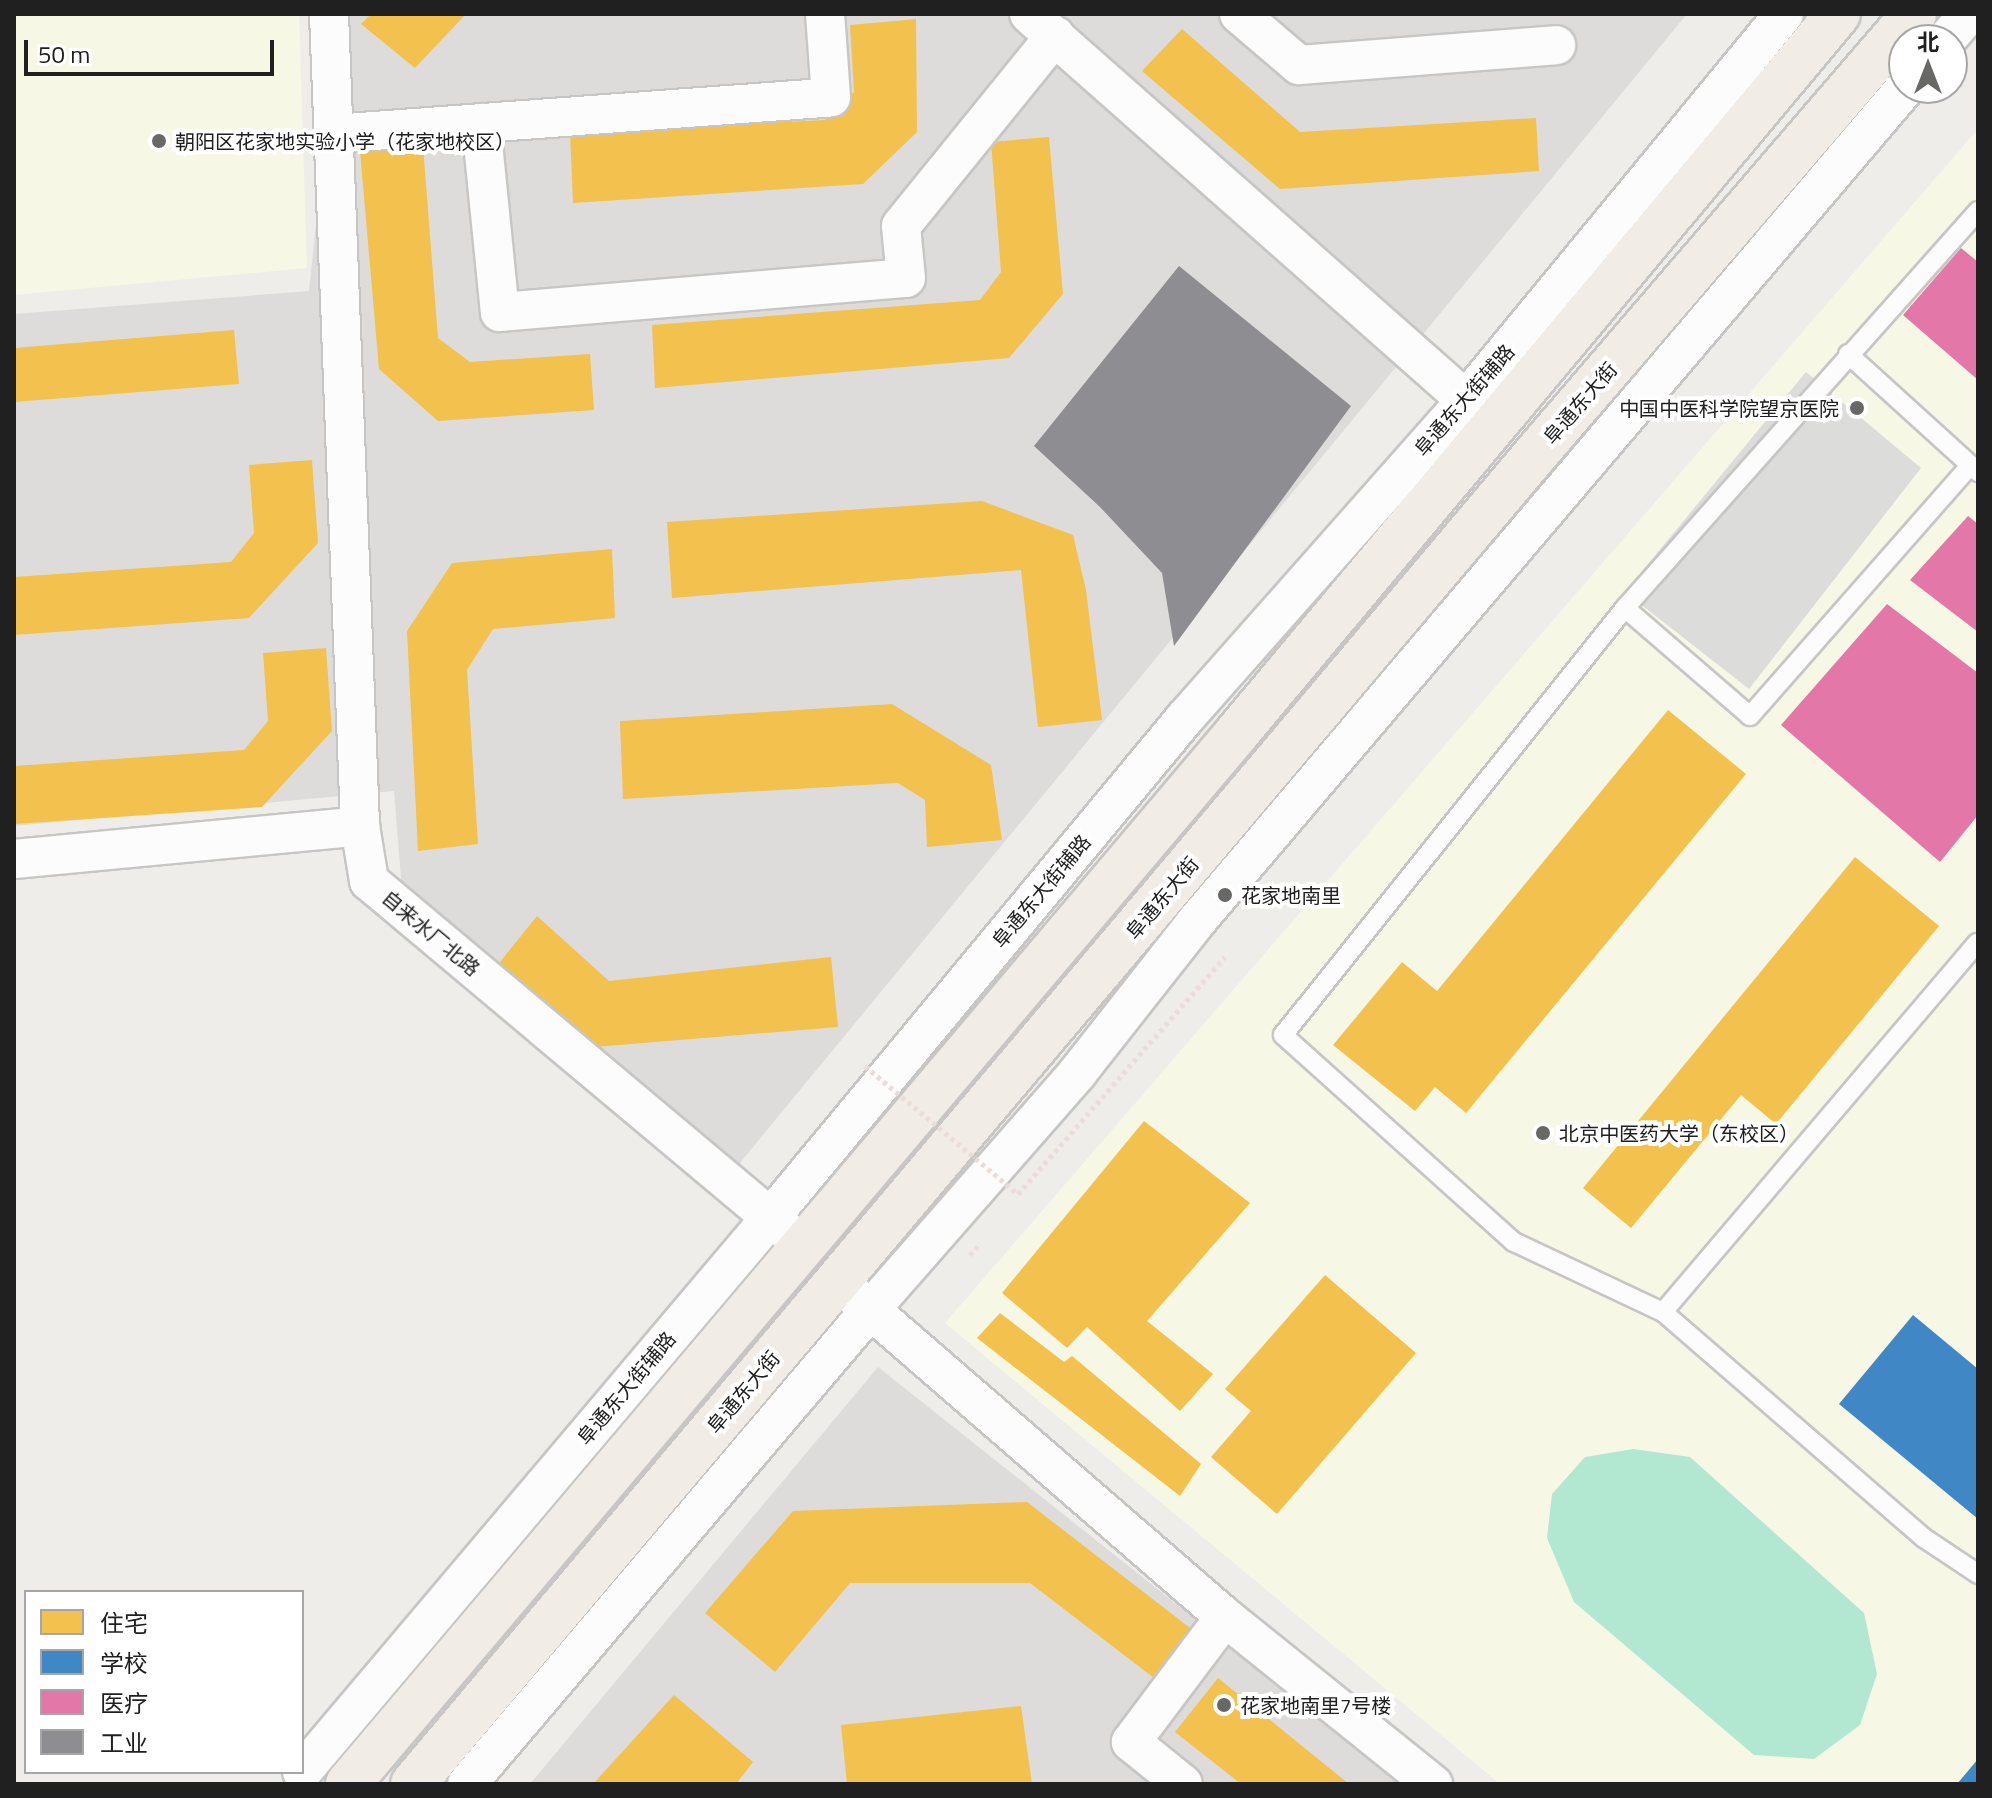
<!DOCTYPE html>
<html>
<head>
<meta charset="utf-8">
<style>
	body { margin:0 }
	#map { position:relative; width:1992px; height:1798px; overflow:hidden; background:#eeede9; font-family:"Titillium Web","Noto Sans SC",sans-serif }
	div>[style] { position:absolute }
	.residential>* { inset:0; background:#dddcda }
	.education>* { inset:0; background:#f7f7e5 }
	.religious>* { inset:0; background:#dcdcda }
	.pitch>* { inset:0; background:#b2e8d1 }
	.homes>* { inset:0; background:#f2c14e }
	.schools>* { inset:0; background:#3f88c5 }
	.health>* { inset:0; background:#e377a8 }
	.industry>* { inset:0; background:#8d8d92 }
	.path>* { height:5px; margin-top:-2.5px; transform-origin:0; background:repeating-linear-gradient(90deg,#ecdcd9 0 4px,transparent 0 8px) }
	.roads { filter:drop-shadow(2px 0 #c7c6c5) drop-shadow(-2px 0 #c7c6c5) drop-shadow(0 2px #c7c6c5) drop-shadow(0 -2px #c7c6c5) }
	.service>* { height:18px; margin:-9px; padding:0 9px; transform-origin:9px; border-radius:9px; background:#fcfcfc }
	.minor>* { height:38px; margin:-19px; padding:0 19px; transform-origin:19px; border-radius:19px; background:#fcfcfc }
	.primary>* { height:44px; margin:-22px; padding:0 22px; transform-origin:22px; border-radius:22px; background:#f1ece6 }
	.path-bridge>* { height:5px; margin-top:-2.5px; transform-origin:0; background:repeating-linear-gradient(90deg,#ecdcd9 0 4px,transparent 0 8px) }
	.dots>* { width:22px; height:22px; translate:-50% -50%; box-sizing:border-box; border:4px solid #fff; border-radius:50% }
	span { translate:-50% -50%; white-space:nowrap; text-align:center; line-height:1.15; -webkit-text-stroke:8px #fff; paint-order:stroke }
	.poi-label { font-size:20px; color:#202020 }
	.left { translate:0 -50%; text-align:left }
	.right { translate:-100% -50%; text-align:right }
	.street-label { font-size:20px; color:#202020 }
	.frame { position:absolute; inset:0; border:16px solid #202020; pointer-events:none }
	.legend { position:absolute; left:24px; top:1590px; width:280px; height:184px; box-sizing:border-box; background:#fff; border:2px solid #a6a6a6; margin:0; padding:10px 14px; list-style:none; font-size:24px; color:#202020 }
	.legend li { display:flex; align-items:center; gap:16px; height:40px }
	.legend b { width:40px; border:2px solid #a6a6a6 }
	.north { position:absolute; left:1888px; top:24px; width:80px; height:80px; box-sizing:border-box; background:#fff; border:2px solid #a6a6a6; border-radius:50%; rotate:0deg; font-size:22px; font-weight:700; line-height:32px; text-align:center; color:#202020 }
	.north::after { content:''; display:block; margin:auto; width:28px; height:36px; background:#686866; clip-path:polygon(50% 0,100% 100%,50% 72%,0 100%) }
	.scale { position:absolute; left:24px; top:40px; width:250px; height:36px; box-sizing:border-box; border:4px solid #202020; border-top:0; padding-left:10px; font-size:24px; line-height:28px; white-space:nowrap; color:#202020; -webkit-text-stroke:6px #fff; paint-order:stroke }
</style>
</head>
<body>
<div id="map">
	<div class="residential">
		<i style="clip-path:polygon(338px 14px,1687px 14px,739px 1164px,402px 891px,394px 791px,14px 826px,14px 314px,309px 291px)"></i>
		<i style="clip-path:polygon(878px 1367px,1403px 1784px,530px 1784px)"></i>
	</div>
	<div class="education">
		<i style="clip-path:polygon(14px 14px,299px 14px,307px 268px,14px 295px)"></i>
		<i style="clip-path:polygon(1978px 129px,1978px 1784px,1500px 1784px,945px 1323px)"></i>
	</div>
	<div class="religious">
		<i style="clip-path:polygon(1806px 372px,1921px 468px,1749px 689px,1625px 592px)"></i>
	</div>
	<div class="pitch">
		<i style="clip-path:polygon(1633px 1449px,1690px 1457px,1864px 1613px,1877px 1674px,1860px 1725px,1814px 1759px,1754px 1755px,1574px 1602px,1547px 1538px,1552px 1494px,1585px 1457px)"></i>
	</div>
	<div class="homes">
		<i style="clip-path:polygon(371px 14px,466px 14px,415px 68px,361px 24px)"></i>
		<i style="clip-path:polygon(916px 19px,917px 132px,863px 184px,573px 203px,570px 132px,825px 120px,854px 92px,850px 25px)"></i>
		<i style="clip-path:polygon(1182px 29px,1300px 132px,1536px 118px,1539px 171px,1280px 189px,1142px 71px)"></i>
		<i style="clip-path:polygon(1049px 137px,1063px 294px,1009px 358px,655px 388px,652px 325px,980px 300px,1001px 272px,991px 142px)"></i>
		<i style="clip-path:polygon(423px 146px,438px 338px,470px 362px,590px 354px,594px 410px,438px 421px,379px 369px,360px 151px)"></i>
		<i style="clip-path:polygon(234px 330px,239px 384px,14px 402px,14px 348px)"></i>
		<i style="clip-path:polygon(312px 460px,318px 543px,249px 618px,14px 635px,14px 577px,231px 562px,254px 533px,249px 465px)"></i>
		<i style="clip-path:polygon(982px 501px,1073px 535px,1086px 590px,1102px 720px,1038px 727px,1021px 570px,672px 598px,667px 522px)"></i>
		<i style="clip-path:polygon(612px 549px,615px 618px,493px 629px,467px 670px,478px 844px,418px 851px,407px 631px,452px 563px)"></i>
		<i style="clip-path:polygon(326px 648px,332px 731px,262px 807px,14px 824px,14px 766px,244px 750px,268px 721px,263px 653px)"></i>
		<i style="clip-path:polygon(892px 704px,991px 765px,1002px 840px,927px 847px,925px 800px,898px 783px,623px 799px,620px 721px)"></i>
		<i style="clip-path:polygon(1668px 710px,1746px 774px,1466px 1113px,1435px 1087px,1415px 1111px,1333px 1045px,1402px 962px,1437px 991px)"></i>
		<i style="clip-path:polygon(1855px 857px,1939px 926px,1776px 1124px,1741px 1095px,1631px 1228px,1583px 1188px)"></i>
		<i style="clip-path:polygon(537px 916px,609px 981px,831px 957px,838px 1027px,595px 1047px,496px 967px)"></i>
		<i style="clip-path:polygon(1144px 1121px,1250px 1203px,1147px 1321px,1213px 1374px,1180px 1411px,1087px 1327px,1067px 1348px,1002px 1293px)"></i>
		<i style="clip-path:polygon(1325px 1275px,1416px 1353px,1277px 1514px,1211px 1457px,1251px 1411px,1225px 1389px)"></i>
		<i style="clip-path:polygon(1000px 1313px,1064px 1362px,1072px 1356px,1201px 1464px,1180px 1496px,977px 1338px)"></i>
		<i style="clip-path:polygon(1027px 1502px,1194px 1631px,1154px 1678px,1030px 1583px,850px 1583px,775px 1672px,705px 1613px,793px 1511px)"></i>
		<i style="clip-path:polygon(1218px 1678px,1349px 1784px,1241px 1784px,1175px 1732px)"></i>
		<i style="clip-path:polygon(674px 1695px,753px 1762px,736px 1784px,593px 1784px)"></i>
		<i style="clip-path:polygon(1021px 1706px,1032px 1784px,847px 1784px,841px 1725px)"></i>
	</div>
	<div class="schools">
		<i style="clip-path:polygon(1913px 1315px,1978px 1369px,1978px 1519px,1839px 1404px)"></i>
		<i style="clip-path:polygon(1978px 1759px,1978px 1784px,1957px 1784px)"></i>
	</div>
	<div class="health">
		<i style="clip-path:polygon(1961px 248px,1978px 262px,1978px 380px,1903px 315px)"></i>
		<i style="clip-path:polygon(1968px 516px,1978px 524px,1978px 632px,1910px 580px)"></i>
		<i style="clip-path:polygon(1887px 604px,1978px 673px,1978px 815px,1940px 862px,1781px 725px)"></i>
	</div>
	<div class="industry">
		<i style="clip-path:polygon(1179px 266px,1351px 406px,1174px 646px,1162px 573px,1100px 507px,1034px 446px)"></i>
	</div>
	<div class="path">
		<i style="left:970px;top:1255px;width:16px;rotate:-50deg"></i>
	</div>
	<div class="roads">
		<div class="service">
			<i style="left:1978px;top:211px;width:531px;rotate:131.64deg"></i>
			<i style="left:1625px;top:608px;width:547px;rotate:128.69deg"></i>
			<i style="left:1283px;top:1035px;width:310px;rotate:41.9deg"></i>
			<i style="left:1514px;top:1242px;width:165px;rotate:25.2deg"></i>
			<i style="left:1663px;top:1312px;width:345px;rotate:40.9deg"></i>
			<i style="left:1924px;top:1538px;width:65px;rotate:33.7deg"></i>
			<i style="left:1848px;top:354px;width:176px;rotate:42.2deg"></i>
			<i style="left:1625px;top:608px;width:165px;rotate:40.8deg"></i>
			<i style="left:1750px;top:716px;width:333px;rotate:-48.7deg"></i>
			<i style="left:1663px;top:1312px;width:485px;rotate:-49.6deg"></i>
		</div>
		<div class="minor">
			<i style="left:329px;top:14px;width:813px;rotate:87.81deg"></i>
			<i style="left:1029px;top:14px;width:583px;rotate:41.45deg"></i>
			<i style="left:1466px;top:400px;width:22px;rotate:32deg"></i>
			<i style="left:1239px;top:14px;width:79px;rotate:40.4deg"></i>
			<i style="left:1299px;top:65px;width:258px;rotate:-4.4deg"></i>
			<i style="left:1946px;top:40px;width:35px;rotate:-49deg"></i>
			<i style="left:481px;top:123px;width:190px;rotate:84.3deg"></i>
			<i style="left:500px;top:312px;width:407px;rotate:-4.8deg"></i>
			<i style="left:906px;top:278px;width:52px;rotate:-95.5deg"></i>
			<i style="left:901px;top:226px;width:245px;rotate:-51deg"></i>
			<i style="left:333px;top:134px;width:499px;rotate:-4.2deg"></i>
			<i style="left:831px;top:97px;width:83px;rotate:-94.1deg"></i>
			<i style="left:14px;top:859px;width:348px;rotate:-5.4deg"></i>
			<i style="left:360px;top:826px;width:56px;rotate:80.7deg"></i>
			<i style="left:369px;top:881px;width:548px;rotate:39.97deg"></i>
			<i style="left:851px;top:1293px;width:495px;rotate:40.9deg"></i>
			<i style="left:1225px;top:1617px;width:267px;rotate:38.8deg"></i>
			<i style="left:302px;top:1772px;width:727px;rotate:-49.8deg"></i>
			<i style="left:771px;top:1217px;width:648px;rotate:-50.32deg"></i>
			<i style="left:1185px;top:718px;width:424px;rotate:-48.5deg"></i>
			<i style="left:1466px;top:400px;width:500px;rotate:-50.52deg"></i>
			<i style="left:467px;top:1784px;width:622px;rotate:-49.63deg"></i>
			<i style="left:870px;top:1310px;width:316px;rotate:-48.8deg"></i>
			<i style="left:1078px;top:1072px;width:191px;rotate:-51.8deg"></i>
			<i style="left:1196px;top:922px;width:1095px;rotate:-49.63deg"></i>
			<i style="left:1183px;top:1784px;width:67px;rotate:-141.1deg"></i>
			<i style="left:1131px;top:1742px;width:156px;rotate:-53.1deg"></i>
		</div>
		<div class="primary">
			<i style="left:348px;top:1784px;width:1377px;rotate:-49.77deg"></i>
			<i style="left:1237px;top:733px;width:937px;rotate:-50.11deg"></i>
			<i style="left:413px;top:1784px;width:1747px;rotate:-49.83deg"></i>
			<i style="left:1540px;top:449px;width:574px;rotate:-49.31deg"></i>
		</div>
	</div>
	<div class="path-bridge">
		<i style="left:865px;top:1066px;width:199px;rotate:39.9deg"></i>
		<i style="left:1018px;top:1194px;width:315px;rotate:-48.9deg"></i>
	</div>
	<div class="dots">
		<i style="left:159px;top:141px;background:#686866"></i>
		<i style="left:1857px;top:408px;background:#686866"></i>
		<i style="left:1225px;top:895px;background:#686866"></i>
		<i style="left:1543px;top:1133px;background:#686866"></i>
		<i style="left:1224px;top:1705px;background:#686866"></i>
	</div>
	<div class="poi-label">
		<span class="left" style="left:175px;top:141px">朝阳区花家地实验小学（花家地校区）</span>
		<span class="right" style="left:1839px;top:408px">中国中医科学院望京医院</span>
		<span class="left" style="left:1241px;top:895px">花家地南里</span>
		<span class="left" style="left:1559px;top:1133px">北京中医药大学（东校区）</span>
		<span class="left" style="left:1240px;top:1705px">花家地南里7号楼</span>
	</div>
	<div class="street-label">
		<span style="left:1464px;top:400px;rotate:-49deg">阜通东大街辅路</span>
		<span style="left:1580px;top:403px;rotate:-49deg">阜通东大街</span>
		<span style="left:1041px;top:891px;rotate:-50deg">阜通东大街辅路</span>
		<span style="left:1162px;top:898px;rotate:-50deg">阜通东大街</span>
		<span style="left:431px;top:933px;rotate:40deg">自来水厂北路</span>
		<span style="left:626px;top:1388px;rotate:-50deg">阜通东大街辅路</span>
		<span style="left:743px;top:1392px;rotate:-50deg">阜通东大街</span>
	</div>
	<div class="frame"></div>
	<ul class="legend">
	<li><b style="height:22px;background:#f2c14e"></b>住宅</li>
	<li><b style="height:22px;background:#3f88c5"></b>学校</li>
	<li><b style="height:22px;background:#e377a8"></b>医疗</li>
	<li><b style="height:22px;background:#8d8d92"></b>工业</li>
	</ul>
	<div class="north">北</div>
	<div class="scale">50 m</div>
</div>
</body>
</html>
